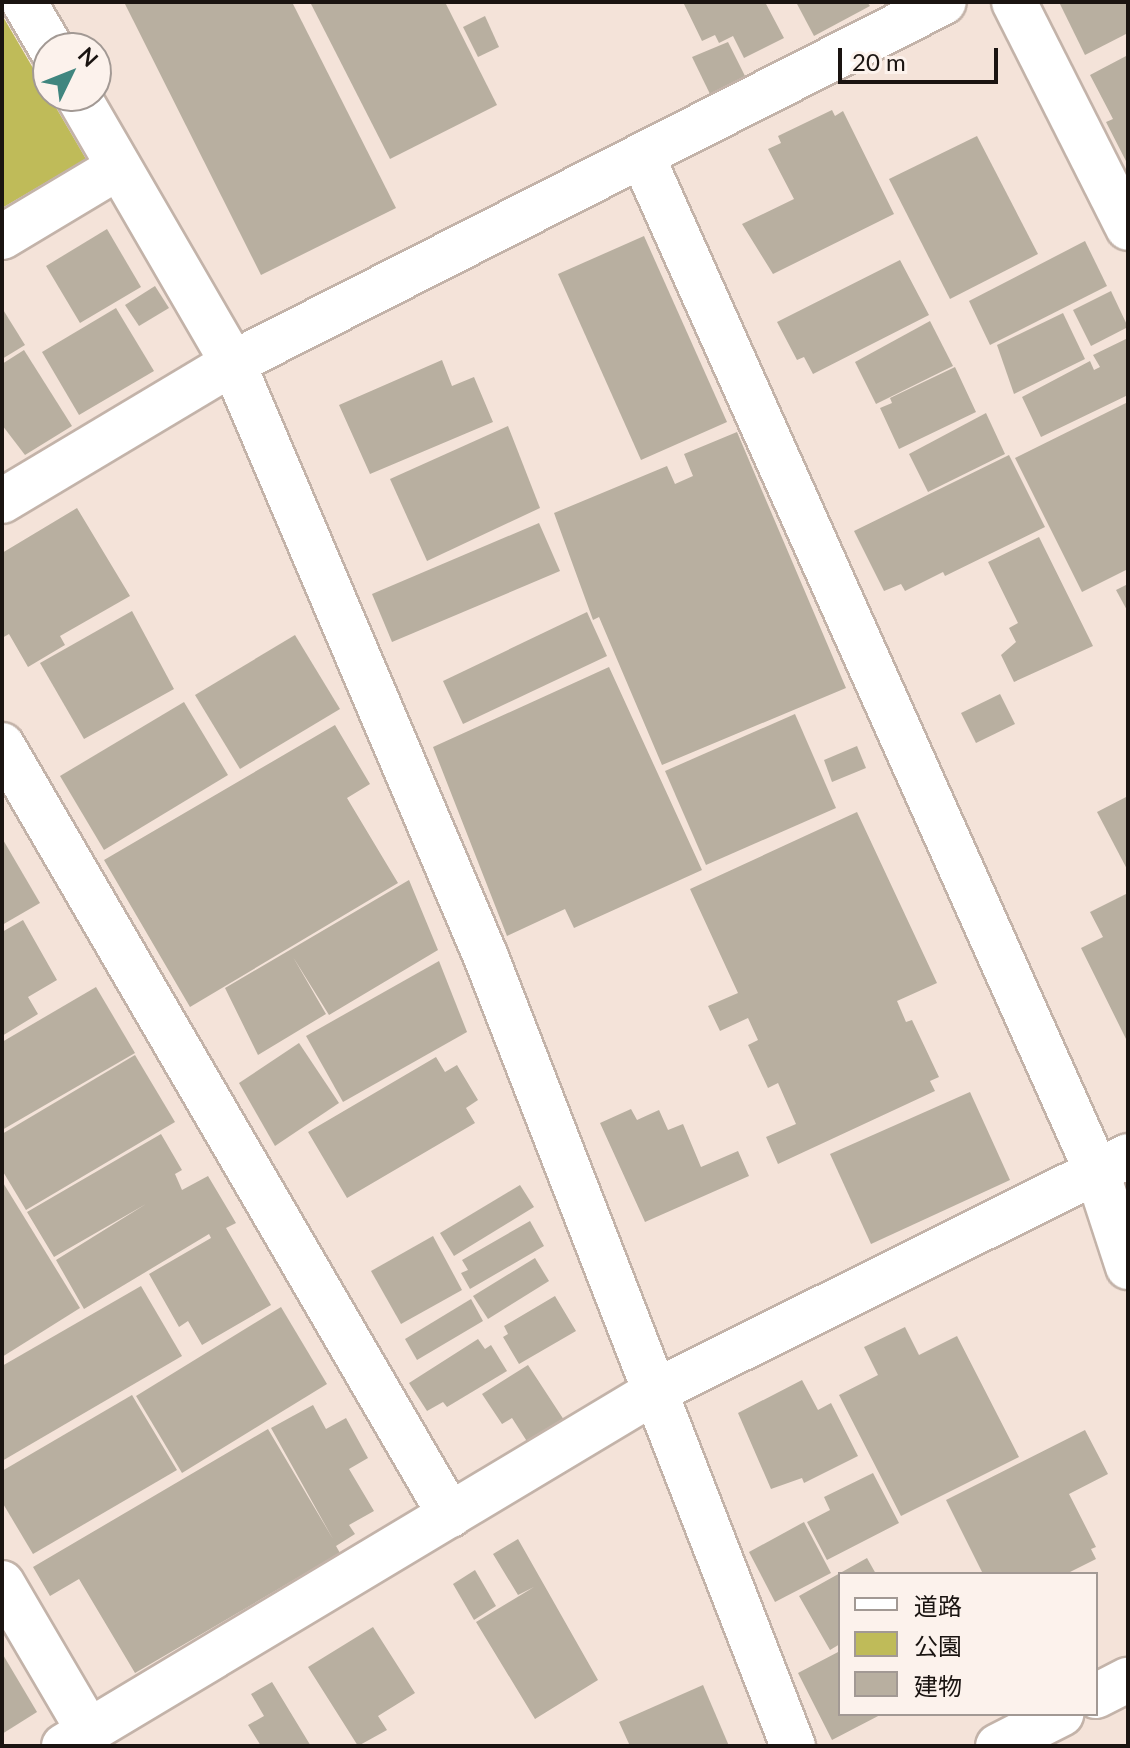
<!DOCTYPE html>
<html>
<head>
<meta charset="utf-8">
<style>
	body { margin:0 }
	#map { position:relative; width:1130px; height:1748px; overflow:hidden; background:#f4e3d9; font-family:Lato,"Noto Sans JP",sans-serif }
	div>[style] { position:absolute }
	.green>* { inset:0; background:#bfbb59 }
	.building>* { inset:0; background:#b8afa0 }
	.roads { filter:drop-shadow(2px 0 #c3b3a9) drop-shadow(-2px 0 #c3b3a9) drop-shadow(0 2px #c3b3a9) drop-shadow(0 -2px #c3b3a9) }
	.minor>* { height:44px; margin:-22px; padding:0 22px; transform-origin:22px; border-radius:22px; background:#fff }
	.tertiary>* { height:44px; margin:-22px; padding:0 22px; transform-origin:22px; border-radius:22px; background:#fff }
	span { translate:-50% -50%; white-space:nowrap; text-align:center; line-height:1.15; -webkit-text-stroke:6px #fcf2ec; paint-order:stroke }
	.frame { position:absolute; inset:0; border:4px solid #1a1411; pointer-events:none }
	.legend { position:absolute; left:838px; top:1572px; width:260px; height:144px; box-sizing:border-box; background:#fcf2ec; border:2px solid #a29994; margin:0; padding:10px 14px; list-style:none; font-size:24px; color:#1a1411 }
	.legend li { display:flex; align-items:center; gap:16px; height:40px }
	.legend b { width:40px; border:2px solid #a29994 }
	.north { position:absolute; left:32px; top:32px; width:80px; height:80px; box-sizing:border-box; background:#fcf2ec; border:2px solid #a29994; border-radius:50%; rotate:47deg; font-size:22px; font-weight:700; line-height:32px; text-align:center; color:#1a1411 }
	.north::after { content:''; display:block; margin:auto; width:28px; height:36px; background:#40867f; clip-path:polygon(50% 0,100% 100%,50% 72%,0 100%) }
	.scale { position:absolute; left:838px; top:48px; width:160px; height:36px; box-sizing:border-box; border:4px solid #1a1411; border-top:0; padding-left:10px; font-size:24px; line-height:28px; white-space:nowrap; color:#1a1411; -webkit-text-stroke:6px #fcf2ec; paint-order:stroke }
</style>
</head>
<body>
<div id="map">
	<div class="green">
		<i style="clip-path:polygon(2px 15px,86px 159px,2px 208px)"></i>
	</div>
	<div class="building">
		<i style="clip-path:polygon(124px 2px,292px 2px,396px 208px,261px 275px)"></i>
		<i style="clip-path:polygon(310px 2px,445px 2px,497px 105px,390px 159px)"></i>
		<i style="clip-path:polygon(683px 2px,765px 2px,784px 38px,744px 58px,733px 36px,719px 43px,715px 35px,702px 41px)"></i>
		<i style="clip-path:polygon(796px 2px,867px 2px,870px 6px,814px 36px)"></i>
		<i style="clip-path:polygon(1059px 2px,1128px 2px,1128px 33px,1085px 55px)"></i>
		<i style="clip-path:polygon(485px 16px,499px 47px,478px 57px,463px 27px)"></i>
		<i style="clip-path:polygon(728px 42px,745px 76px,710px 94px,692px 57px)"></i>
		<i style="clip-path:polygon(1128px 55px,1128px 165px,1106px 122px,1113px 119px,1090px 75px)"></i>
		<i style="clip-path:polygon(832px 110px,835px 116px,843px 111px,894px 214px,773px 274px,742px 224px,794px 199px,768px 149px,781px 143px,778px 136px)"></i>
		<i style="clip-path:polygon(977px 136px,1038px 254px,950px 299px,889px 179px)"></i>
		<i style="clip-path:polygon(107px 229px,141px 287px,80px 323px,46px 266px)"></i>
		<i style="clip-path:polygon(644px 236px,727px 422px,641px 460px,558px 274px)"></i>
		<i style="clip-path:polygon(1085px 241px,1107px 286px,990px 345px,969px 301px)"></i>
		<i style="clip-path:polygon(900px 260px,929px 315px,813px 374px,804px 357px,797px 360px,777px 322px)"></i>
		<i style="clip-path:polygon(155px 286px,169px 308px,139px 326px,125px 305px)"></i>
		<i style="clip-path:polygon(1111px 291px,1128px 327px,1091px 346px,1073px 310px)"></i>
		<i style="clip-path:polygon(2px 308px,25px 345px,2px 359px)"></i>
		<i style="clip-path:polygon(116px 308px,154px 371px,79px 415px,42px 352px)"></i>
		<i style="clip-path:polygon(1063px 313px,1085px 359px,1014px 394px,997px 345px)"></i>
		<i style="clip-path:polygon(930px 321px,953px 366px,876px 404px,855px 362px)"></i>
		<i style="clip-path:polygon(1128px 338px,1128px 395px,1041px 437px,1022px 397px,1090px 361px,1094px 370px,1100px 367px,1093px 355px)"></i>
		<i style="clip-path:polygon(24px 350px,72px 426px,25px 455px,2px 425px,2px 364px)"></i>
		<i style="clip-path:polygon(442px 360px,452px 386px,474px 377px,493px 422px,370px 474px,339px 405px)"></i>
		<i style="clip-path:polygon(955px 367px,976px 412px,899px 449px,880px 408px,892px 403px,890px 398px)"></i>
		<i style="clip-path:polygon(1128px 402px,1128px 569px,1082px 592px,1015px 458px)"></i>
		<i style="clip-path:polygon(986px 413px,1005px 454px,928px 492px,909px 454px)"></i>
		<i style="clip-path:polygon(508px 426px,540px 508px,427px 561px,390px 479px)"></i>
		<i style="clip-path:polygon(737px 432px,846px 688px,662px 765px,599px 617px,593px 620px,554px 513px,667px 466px,675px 484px,693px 476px,684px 454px)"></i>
		<i style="clip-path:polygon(1009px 455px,1045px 527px,945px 576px,943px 572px,905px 591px,901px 584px,884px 591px,854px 531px)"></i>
		<i style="clip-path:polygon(77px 508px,130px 596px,60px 636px,65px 645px,28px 667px,9px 634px,2px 638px,2px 553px)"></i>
		<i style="clip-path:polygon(539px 523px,560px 571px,392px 642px,372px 594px)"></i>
		<i style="clip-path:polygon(1039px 537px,1093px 646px,1014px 682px,1001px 655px,1016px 642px,1009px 628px,1018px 623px,988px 562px)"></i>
		<i style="clip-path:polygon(1128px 584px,1128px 612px,1116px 590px)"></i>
		<i style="clip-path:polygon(132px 611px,174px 689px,84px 739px,40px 663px)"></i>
		<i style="clip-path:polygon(587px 612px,607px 656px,463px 724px,443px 681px)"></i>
		<i style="clip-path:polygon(295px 635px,340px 709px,240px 769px,195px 695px)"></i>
		<i style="clip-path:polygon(609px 667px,702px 870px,574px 928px,565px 909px,507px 936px,433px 747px)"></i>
		<i style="clip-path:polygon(1000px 694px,1015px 724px,976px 743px,961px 713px)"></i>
		<i style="clip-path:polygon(184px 702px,228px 775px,104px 850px,60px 776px)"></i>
		<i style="clip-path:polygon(795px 714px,836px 808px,706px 865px,665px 771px)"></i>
		<i style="clip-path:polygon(335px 725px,370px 784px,347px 798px,398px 883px,190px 1007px,104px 860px)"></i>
		<i style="clip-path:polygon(857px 746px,866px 768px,832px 782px,824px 760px)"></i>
		<i style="clip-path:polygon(1128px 796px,1128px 871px,1097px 812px)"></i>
		<i style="clip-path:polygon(857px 812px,937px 983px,897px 1001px,906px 1022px,912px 1020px,939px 1077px,930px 1081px,935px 1091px,778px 1164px,766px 1137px,796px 1124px,778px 1083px,768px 1088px,748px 1045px,758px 1040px,748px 1018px,720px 1031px,708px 1006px,738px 993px,690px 889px)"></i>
		<i style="clip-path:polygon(2px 838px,40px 903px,2px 925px)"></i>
		<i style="clip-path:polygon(409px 880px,438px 950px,329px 1015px,293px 957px,326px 1014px,258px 1055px,225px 988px)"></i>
		<i style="clip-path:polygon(1128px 893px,1128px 1043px,1081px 948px,1103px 937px,1090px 912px)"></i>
		<i style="clip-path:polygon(23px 920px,57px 980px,28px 997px,38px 1014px,2px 1036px,2px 932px)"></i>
		<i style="clip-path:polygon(439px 961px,467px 1032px,343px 1102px,306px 1036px)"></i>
		<i style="clip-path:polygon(96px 987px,135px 1053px,2px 1130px,2px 1042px)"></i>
		<i style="clip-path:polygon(299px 1043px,339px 1103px,275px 1146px,239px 1083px)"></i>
		<i style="clip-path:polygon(135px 1055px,175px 1122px,26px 1210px,2px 1170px,2px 1134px)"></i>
		<i style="clip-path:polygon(436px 1057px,445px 1072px,457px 1065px,478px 1100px,466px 1108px,475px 1123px,347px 1198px,308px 1132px)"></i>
		<i style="clip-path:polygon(970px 1092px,1010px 1180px,871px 1244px,830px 1154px)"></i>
		<i style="clip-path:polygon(631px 1109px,637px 1120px,659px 1110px,668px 1130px,683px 1124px,701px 1167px,738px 1151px,749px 1176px,645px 1222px,600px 1123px)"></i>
		<i style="clip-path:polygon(161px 1134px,182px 1170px,175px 1174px,182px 1190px,208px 1176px,236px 1223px,226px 1228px,271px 1305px,202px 1345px,188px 1321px,179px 1327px,149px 1274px,211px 1238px,209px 1234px,84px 1309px,56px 1260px,146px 1204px,54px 1257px,27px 1212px)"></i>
		<i style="clip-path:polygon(2px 1181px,80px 1308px,2px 1357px)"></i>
		<i style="clip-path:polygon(520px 1185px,534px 1207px,454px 1256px,440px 1233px)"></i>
		<i style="clip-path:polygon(530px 1221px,544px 1246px,470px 1289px,461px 1273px,468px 1270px,462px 1260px)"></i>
		<i style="clip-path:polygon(433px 1236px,462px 1290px,401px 1324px,371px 1271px)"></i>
		<i style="clip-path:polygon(535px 1258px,549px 1281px,488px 1319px,473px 1296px)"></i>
		<i style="clip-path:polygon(141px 1286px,182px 1356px,2px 1461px,2px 1366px)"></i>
		<i style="clip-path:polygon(555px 1296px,576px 1331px,519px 1364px,503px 1337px,508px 1334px,504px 1326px)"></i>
		<i style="clip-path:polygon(471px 1299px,483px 1321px,417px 1360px,405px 1339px)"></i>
		<i style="clip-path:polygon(281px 1307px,327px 1384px,182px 1473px,136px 1396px)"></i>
		<i style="clip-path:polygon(905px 1327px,919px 1355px,957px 1336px,1019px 1457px,901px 1516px,839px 1395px,878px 1375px,864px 1347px)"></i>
		<i style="clip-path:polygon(478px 1339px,485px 1349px,491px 1345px,507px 1371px,447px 1407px,443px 1402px,427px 1411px,409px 1383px)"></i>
		<i style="clip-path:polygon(528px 1365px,564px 1420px,528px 1443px,512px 1418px,502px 1424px,482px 1394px)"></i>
		<i style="clip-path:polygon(802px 1380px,818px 1410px,831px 1403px,858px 1456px,804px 1483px,802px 1478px,771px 1489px,738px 1413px)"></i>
		<i style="clip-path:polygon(132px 1395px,177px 1470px,33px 1554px,2px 1502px,2px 1471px)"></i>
		<i style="clip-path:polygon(313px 1405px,326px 1429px,346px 1418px,368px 1458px,349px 1469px,374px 1511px,349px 1525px,355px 1534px,336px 1546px,340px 1553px,135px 1673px,79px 1579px,50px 1596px,33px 1567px,268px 1429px,333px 1539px,271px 1428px)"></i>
		<i style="clip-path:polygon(1085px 1430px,1108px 1474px,1069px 1494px,1096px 1547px,1091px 1549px,1096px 1559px,1066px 1574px,983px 1574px,946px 1500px)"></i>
		<i style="clip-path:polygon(873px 1473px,899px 1523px,827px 1560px,807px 1522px,830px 1510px,824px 1497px)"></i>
		<i style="clip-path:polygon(804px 1522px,831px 1573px,775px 1602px,749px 1552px)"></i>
		<i style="clip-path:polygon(518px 1539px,598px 1680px,535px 1719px,476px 1622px,534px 1587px,518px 1595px,493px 1554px)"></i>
		<i style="clip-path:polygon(867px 1558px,876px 1574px,840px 1574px,840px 1644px,830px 1650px,799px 1596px)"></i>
		<i style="clip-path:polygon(475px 1570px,496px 1606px,474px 1620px,453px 1584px)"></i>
		<i style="clip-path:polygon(373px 1627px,415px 1693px,378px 1716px,387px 1730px,358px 1746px,308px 1667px)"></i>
		<i style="clip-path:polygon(840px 1651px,840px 1714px,882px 1714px,832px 1740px,798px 1673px)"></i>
		<i style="clip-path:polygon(2px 1653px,37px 1712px,2px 1734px)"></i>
		<i style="clip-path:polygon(272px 1682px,309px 1743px,311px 1746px,261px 1746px,248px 1725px,264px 1716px,251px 1694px)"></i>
		<i style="clip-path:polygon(703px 1685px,729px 1746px,630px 1746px,619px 1722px)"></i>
	</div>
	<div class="roads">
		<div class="minor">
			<i style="left:24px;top:2px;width:53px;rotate:59.6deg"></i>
			<i style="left:1014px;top:2px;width:253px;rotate:63.2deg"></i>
			<i style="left:78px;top:96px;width:309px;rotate:59.9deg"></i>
			<i style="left:233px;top:363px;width:646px;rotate:66.93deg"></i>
			<i style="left:486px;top:957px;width:847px;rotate:68.74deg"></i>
			<i style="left:642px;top:156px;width:1113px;rotate:65.88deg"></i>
			<i style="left:1097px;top:1172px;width:100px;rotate:71.9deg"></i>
			<i style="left:2px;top:237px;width:136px;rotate:-30.9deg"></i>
			<i style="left:2px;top:501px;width:269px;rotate:-30.9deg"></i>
			<i style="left:233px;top:363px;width:797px;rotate:-26.92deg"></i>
			<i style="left:2px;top:745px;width:891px;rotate:59.81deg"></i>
			<i style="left:2px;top:1583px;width:172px;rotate:59.6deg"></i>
			<i style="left:64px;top:1746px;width:690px;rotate:-30.95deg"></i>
			<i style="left:656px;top:1391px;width:527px;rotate:-26.47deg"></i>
		</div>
		<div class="tertiary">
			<i style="left:1096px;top:1696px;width:36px;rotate:-27deg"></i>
			<i style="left:998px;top:1746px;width:71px;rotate:-26.9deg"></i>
		</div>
	</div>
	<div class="frame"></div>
	<ul class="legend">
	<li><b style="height:10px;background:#fff"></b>道路</li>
	<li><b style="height:22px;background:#bfbb59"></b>公園</li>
	<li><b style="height:22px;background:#b8afa0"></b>建物</li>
	</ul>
	<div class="north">N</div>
	<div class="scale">20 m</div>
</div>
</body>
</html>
